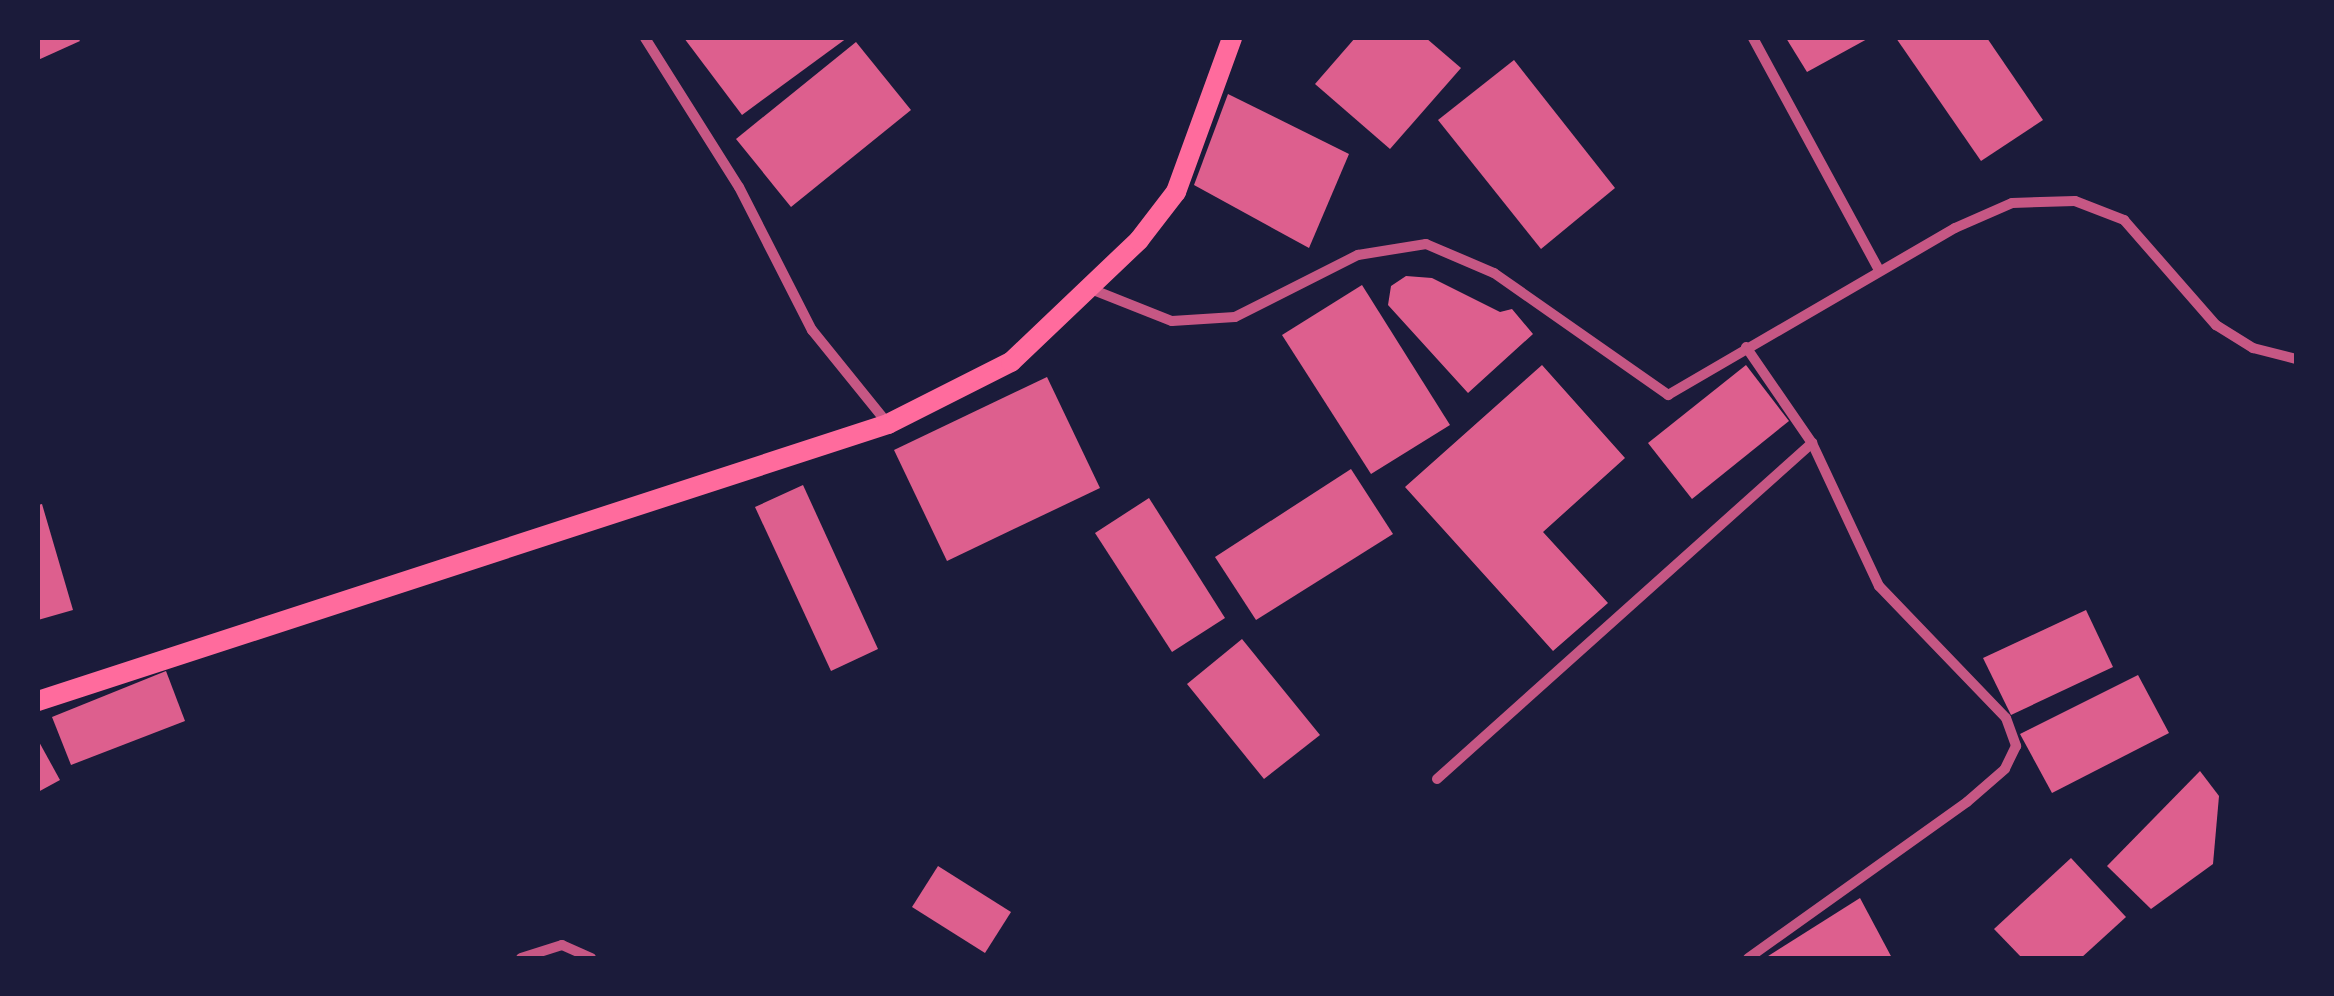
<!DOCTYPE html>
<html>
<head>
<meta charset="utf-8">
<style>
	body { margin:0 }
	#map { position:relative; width:2334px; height:996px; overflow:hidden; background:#1b1b3a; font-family:"DM Sans",sans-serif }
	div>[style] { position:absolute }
	.building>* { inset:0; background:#dd5f8e }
	.minor>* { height:10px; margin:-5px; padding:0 5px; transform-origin:5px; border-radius:5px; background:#c65784 }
	.secondary>* { height:20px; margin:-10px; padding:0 10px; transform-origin:10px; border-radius:10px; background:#ff6b9d }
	span { translate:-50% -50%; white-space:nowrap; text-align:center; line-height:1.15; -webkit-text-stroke:10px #1b1b3a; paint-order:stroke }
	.frame { position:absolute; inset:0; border:40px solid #1b1b3a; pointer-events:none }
</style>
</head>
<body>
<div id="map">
	<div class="building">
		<i style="clip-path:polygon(38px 38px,78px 38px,80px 41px,38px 60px)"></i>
		<i style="clip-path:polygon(684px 38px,847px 38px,742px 115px)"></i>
		<i style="clip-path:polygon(1355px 38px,1426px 38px,1461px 68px,1390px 149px,1315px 84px)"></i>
		<i style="clip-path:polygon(1786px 38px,1869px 38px,1807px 72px)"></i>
		<i style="clip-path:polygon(1896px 38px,1987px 38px,2043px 120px,1981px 161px)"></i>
		<i style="clip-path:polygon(856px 42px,911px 110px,791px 207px,736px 139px)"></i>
		<i style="clip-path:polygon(1514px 60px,1615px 188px,1541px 249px,1438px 120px)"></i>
		<i style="clip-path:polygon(1228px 94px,1349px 154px,1309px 248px,1194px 185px)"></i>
		<i style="clip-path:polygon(1406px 276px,1432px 278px,1500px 312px,1512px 309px,1533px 334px,1468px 393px,1388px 305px,1391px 286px)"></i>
		<i style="clip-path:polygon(1362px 285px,1450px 425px,1371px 474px,1282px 335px)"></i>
		<i style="clip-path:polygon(1542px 365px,1625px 458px,1543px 532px,1608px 603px,1553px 651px,1405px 487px)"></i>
		<i style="clip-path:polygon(1746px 365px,1789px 421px,1692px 499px,1648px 443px)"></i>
		<i style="clip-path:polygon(1047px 377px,1100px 488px,947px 561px,894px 450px)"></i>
		<i style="clip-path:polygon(1351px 469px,1393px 534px,1256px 620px,1215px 557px)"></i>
		<i style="clip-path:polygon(803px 485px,878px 649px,831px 671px,755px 507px)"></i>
		<i style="clip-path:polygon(1149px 498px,1225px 618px,1172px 652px,1095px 533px)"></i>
		<i style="clip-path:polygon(42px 504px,73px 610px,38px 620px,38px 505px)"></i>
		<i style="clip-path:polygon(2086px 610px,2113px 667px,2011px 715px,1983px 658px)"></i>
		<i style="clip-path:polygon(1242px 639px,1320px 735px,1264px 779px,1187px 684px)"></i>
		<i style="clip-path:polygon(166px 671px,185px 721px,71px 765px,52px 717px)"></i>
		<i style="clip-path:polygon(2138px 675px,2169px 733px,2052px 793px,2020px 734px)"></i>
		<i style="clip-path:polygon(38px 740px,60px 780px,38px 792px)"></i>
		<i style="clip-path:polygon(2200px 771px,2219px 796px,2213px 864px,2151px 909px,2107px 866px)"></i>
		<i style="clip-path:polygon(2071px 858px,2126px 917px,2081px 958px,2022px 958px,1994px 929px)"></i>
		<i style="clip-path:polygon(938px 866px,1011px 912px,985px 953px,912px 907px)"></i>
		<i style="clip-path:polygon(1860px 898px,1892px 958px,1765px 958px)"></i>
	</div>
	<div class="minor">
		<i style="left:645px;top:38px;width:176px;rotate:57.8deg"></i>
		<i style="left:739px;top:187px;width:161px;rotate:63deg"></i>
		<i style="left:812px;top:330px;width:121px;rotate:51deg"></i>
		<i style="left:1753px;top:38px;width:264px;rotate:61.5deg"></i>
		<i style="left:1091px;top:289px;width:87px;rotate:21.6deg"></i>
		<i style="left:1172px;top:321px;width:63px;rotate:-3.6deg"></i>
		<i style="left:1235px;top:317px;width:138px;rotate:-26.8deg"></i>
		<i style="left:1358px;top:255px;width:69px;rotate:-9.2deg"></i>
		<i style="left:1426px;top:244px;width:74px;rotate:23.1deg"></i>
		<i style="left:1494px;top:273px;width:213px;rotate:35deg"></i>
		<i style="left:1668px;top:395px;width:332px;rotate:-30.2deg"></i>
		<i style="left:1955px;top:228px;width:62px;rotate:-23.7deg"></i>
		<i style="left:2012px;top:203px;width:63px;rotate:-1.8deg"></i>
		<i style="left:2075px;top:201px;width:53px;rotate:21.2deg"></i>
		<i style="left:2124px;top:220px;width:140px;rotate:48.8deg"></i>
		<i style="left:2216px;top:325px;width:44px;rotate:31.9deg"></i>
		<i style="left:2253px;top:348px;width:44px;rotate:14.3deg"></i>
		<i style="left:1746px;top:347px;width:116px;rotate:55.5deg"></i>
		<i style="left:1812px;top:443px;width:158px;rotate:64.9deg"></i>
		<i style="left:1879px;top:586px;width:183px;rotate:46.1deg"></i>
		<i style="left:2006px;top:718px;width:30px;rotate:70deg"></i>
		<i style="left:2016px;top:746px;width:25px;rotate:116deg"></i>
		<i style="left:2005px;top:769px;width:50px;rotate:139deg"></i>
		<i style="left:1967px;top:802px;width:269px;rotate:144.5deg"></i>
		<i style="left:1437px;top:779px;width:504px;rotate:-41.86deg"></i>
		<i style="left:521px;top:958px;width:43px;rotate:-17.6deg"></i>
		<i style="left:562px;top:945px;width:32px;rotate:24deg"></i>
	</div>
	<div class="secondary">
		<i style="left:38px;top:701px;width:894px;rotate:-18.05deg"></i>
		<i style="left:888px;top:424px;width:138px;rotate:-26.8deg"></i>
		<i style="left:1011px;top:362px;width:177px;rotate:-43.6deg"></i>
		<i style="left:1139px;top:240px;width:61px;rotate:-52.4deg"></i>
		<i style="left:1176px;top:192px;width:164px;rotate:-70deg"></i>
	</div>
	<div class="frame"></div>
</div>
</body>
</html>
